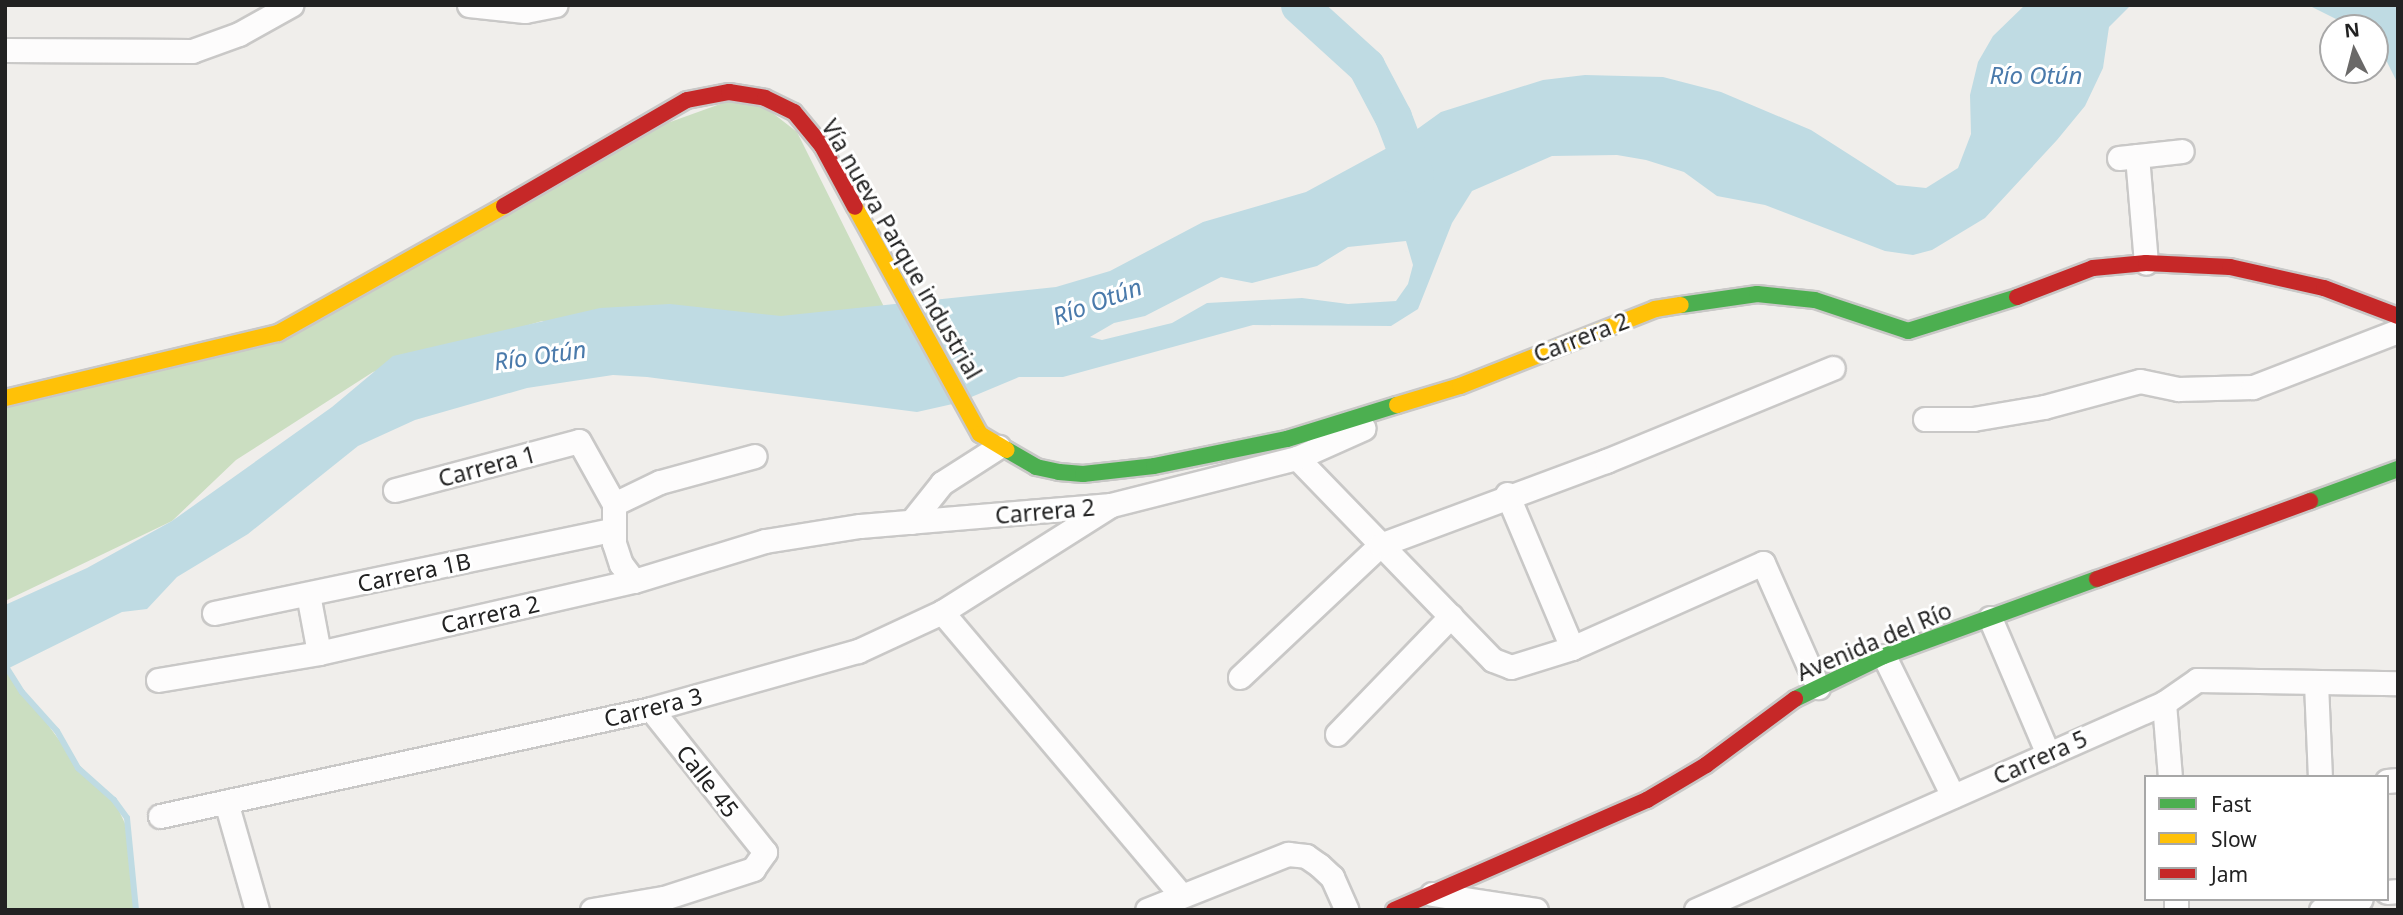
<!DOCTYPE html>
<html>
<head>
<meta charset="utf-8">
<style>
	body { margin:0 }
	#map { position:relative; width:2403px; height:915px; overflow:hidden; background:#f0eeeb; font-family:"Noto Sans",sans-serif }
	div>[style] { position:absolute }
	.forest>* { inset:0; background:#cbdec1 }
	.water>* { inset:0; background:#bfdbe3 }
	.stream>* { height:6px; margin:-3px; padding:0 3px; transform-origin:3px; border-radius:3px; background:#bfdbe3 }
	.river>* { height:37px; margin:-18.5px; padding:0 18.5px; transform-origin:18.5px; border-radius:18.5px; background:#bfdbe3 }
	.roads { filter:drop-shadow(2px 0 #c9c8c7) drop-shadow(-2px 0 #c9c8c7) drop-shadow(0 2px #c9c8c7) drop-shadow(0 -2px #c9c8c7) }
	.street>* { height:23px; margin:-11.5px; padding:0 11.5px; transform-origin:11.5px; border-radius:11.5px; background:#fdfcfc }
	.fast>* { height:16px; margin:-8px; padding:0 8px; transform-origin:8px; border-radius:8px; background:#4caf50 }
	.slow>* { height:16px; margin:-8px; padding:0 8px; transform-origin:8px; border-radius:8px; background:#ffc107 }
	.jam>* { height:16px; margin:-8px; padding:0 8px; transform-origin:8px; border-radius:8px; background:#c62828 }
	span { translate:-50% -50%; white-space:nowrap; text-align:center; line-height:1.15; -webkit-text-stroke:6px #fff; paint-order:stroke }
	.street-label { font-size:23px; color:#222 }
	.water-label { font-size:24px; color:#4a7aab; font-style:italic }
	.frame { position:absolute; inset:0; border:7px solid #222; pointer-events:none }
	.legend { position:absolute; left:2144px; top:775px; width:245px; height:126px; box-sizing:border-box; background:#fff; border:2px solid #a7a7a7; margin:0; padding:9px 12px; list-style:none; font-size:21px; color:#222 }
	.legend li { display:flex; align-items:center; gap:14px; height:35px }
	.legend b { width:35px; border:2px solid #a7a7a7 }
	.north { position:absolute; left:2319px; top:14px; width:70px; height:70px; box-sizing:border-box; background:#fff; border:2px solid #a7a7a7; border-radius:50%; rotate:354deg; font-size:19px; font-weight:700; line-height:28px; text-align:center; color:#222 }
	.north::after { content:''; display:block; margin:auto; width:24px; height:32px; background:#6a6968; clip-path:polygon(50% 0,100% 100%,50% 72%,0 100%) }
</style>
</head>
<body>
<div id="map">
	<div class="forest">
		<i style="clip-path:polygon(748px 94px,797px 132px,902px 343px,542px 321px,373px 372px,236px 460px,172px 521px,5px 601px,5px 400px,278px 333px,623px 139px)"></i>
		<i style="clip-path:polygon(5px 666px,73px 759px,114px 800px,128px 830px,136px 910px,5px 910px)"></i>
	</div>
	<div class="water">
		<i style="clip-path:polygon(evenodd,2025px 5px,2131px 5px,2109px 27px,2103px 68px,2085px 106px,2057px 140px,1985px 218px,1932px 250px,1913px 255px,1885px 251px,1765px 205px,1717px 196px,1684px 172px,1646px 160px,1617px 155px,1552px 156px,1472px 191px,1452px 223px,1418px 309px,1391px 326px,1253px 325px,1063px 377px,1019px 377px,957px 403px,917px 412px,647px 377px,613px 375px,527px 388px,415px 420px,358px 446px,248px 534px,177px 577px,147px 609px,122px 612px,5px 670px,5px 605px,87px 568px,172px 521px,332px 407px,393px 356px,600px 308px,670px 304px,781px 316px,1056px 287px,1110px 271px,1203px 222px,1306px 192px,1402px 140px,1441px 112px,1543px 80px,1585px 75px,1663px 77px,1721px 92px,1811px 130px,1897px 185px,1926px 188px,1958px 168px,1971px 134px,1970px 95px,1978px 62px,1993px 36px,2025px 5px,1406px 241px,1413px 265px,1408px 284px,1396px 301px,1348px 304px,1302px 298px,1207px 303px,1172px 323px,1102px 340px,1090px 337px,1114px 323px,1145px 316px,1221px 277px,1252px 283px,1317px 266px,1348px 247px,1406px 241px)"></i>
		<i style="clip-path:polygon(2308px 5px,2398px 5px,2398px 84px,2375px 38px,2375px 28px,2348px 25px)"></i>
	</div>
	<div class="stream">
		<i style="left:5px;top:665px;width:32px;rotate:58deg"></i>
		<i style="left:22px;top:692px;width:52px;rotate:48.1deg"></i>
		<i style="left:57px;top:731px;width:43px;rotate:60.4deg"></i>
		<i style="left:78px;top:768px;width:48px;rotate:41.6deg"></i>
		<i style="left:114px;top:800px;width:22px;rotate:54deg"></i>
		<i style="left:127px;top:818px;width:92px;rotate:84.4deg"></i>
	</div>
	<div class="river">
		<i style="left:1299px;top:5px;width:91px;rotate:42.3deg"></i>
		<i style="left:1366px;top:66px;width:58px;rotate:62.1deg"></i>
		<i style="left:1393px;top:117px;width:62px;rotate:69.2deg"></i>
	</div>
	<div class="roads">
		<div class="street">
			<i style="left:469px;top:5px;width:56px;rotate:6.1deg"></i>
			<i style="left:525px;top:11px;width:31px;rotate:-11deg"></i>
			<i style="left:5px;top:50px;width:187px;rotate:0.3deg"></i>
			<i style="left:192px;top:51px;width:50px;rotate:-19.9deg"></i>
			<i style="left:239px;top:34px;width:60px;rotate:-29.1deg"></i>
			<i style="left:2137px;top:156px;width:107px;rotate:85.2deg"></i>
			<i style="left:2119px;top:158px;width:63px;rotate:-6.3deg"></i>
			<i style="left:1925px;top:419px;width:48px"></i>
			<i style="left:1973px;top:419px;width:72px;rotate:-9.6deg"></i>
			<i style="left:2044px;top:407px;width:99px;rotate:-15.2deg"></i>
			<i style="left:2140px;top:381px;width:39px;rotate:12deg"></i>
			<i style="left:2178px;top:389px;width:75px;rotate:-1.5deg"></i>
			<i style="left:2253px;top:387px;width:155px;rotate:-21.1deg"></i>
			<i style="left:1297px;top:458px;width:281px;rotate:45.9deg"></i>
			<i style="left:1493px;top:660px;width:19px;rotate:21deg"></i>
			<i style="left:1511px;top:667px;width:64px;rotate:-17.3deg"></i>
			<i style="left:1572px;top:648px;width:209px;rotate:-24deg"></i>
			<i style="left:1763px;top:563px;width:136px;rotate:66.1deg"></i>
			<i style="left:395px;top:490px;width:190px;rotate:-14.9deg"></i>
			<i style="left:579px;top:441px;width:72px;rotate:60.9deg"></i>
			<i style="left:614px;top:504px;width:39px;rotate:90deg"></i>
			<i style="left:614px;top:543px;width:22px;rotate:72deg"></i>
			<i style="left:621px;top:564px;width:21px;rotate:53deg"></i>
			<i style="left:1507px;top:494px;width:167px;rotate:67.1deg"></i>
			<i style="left:614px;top:504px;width:51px;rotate:-25.6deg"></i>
			<i style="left:660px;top:482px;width:98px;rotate:-15.3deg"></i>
			<i style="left:911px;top:522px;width:50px;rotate:-51.5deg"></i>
			<i style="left:942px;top:483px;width:67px;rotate:-32.7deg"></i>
			<i style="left:308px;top:594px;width:60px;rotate:79.4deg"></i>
			<i style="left:942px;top:612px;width:370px;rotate:49.8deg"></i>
			<i style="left:214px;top:613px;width:408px;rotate:-11.8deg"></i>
			<i style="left:1990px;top:618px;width:148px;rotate:66.9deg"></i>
			<i style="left:1884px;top:656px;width:156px;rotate:63.8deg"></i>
			<i style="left:1240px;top:677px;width:192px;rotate:-43.3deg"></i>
			<i style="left:1380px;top:545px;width:241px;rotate:-20.4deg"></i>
			<i style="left:1606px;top:461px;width:245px;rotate:-22.3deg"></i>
			<i style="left:158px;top:680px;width:163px;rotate:-9.5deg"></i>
			<i style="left:319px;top:653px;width:323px;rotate:-12.9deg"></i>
			<i style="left:634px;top:581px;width:137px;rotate:-17deg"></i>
			<i style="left:765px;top:541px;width:96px;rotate:-9deg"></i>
			<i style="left:860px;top:526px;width:252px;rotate:-4.8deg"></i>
			<i style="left:1111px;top:505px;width:192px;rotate:-14.2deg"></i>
			<i style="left:1297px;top:458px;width:73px;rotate:-24.1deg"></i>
			<i style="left:2316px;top:683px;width:94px;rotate:87.6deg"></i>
			<i style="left:2164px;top:703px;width:74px;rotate:85.4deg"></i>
			<i style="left:1337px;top:734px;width:164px;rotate:-46deg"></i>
			<i style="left:2387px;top:781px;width:11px;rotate:-5deg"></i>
			<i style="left:226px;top:802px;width:112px;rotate:74deg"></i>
			<i style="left:160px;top:816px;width:503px;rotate:-12.29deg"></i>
			<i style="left:651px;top:709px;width:215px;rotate:-15.7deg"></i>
			<i style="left:858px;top:651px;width:93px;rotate:-24.9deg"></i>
			<i style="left:942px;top:612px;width:200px;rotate:-32.3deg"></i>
			<i style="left:2387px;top:892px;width:11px;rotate:-5deg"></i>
			<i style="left:1432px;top:894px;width:105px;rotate:8.7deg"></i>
			<i style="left:2176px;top:899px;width:11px;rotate:90deg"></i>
			<i style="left:592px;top:910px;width:73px;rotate:-9.5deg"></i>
			<i style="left:664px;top:898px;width:94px;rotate:-18deg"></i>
			<i style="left:753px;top:869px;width:21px;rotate:-55deg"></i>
			<i style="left:765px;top:852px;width:183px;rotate:-128.6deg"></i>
			<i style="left:1147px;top:910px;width:152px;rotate:-21.7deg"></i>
			<i style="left:1288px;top:854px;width:18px;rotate:6deg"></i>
			<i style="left:1306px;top:856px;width:16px;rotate:35deg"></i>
			<i style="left:1319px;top:865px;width:18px;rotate:43deg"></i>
			<i style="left:1332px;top:877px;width:36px;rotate:66deg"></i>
			<i style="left:1696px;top:910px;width:512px;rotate:-23.86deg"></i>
			<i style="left:2164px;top:703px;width:40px;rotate:-34.9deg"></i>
			<i style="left:2197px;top:680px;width:201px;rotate:0.9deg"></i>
			<i style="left:2321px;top:910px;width:41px;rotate:-15.4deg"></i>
		</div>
		<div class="fast">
			<i style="left:1681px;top:305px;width:77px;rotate:-8.2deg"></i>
			<i style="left:1757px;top:294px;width:58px;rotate:5.9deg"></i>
			<i style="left:1815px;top:300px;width:98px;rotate:18.4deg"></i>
			<i style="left:1908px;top:331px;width:114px;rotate:-17.3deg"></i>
			<i style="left:1007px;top:450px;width:34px;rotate:30deg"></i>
			<i style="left:1036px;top:467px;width:24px;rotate:12deg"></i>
			<i style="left:1059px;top:472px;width:24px;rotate:5deg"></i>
			<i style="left:1083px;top:474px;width:71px;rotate:-6.4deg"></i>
			<i style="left:1154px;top:466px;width:136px;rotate:-11.5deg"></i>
			<i style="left:1287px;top:439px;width:115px;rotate:-17.2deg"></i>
			<i style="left:2310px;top:501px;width:94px;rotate:-20deg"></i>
			<i style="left:1795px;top:699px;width:99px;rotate:-25.8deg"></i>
			<i style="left:1884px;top:656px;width:226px;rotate:-19.9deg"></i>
		</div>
		<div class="slow">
			<i style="left:855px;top:207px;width:259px;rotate:61.2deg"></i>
			<i style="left:980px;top:434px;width:31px;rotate:31deg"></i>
			<i style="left:5px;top:398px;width:281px;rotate:-13.4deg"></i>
			<i style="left:278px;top:333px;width:259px;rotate:-29.3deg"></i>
			<i style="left:1397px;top:405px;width:66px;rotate:-16.8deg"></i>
			<i style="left:1460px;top:386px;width:210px;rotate:-21.5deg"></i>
			<i style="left:1655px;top:309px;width:26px;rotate:-9deg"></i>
		</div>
		<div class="jam">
			<i style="left:504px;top:206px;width:211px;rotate:-30.1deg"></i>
			<i style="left:687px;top:100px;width:43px;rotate:-10.8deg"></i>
			<i style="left:729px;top:92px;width:36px;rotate:9deg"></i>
			<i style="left:765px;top:98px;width:32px;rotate:26deg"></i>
			<i style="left:794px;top:112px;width:44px;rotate:50.5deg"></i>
			<i style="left:822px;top:146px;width:69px;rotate:61.6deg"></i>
			<i style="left:2017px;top:297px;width:81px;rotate:-20.9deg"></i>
			<i style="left:2093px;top:268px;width:53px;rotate:-5.4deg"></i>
			<i style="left:2146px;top:263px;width:84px;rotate:2.7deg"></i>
			<i style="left:2230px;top:267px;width:96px;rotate:12.6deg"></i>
			<i style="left:2324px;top:288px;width:79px;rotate:20.7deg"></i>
			<i style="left:2097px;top:579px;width:227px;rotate:-20.1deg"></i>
			<i style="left:1394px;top:910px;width:276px;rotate:-23.5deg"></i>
			<i style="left:1647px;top:800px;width:69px;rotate:-30.7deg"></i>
			<i style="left:1706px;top:765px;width:111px;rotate:-36.6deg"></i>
		</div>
	</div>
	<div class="street-label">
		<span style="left:902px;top:249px;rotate:60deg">Vía nueva Parque industrial</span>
		<span style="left:1581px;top:337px;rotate:-21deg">Carrera 2</span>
		<span style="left:487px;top:466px;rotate:-15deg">Carrera 1</span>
		<span style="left:1045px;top:511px;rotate:-5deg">Carrera 2</span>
		<span style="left:414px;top:572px;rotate:-12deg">Carrera 1B</span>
		<span style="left:490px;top:614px;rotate:-13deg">Carrera 2</span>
		<span style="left:1874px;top:641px;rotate:-23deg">Avenida del Río</span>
		<span style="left:653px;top:707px;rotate:-14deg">Carrera 3</span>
		<span style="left:2040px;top:757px;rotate:-24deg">Carrera 5</span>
		<span style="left:708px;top:781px;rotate:52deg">Calle 45</span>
	</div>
	<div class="water-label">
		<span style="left:2036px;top:75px">Río Otún</span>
		<span style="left:1097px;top:301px;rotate:-20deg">Río Otún</span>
		<span style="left:540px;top:355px;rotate:-8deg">Río Otún</span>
	</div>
	<div class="frame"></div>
	<ul class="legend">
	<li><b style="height:9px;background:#4caf50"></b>Fast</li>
	<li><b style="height:9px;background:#ffc107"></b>Slow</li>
	<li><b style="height:9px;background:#c62828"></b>Jam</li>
	</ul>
	<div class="north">N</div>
</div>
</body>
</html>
